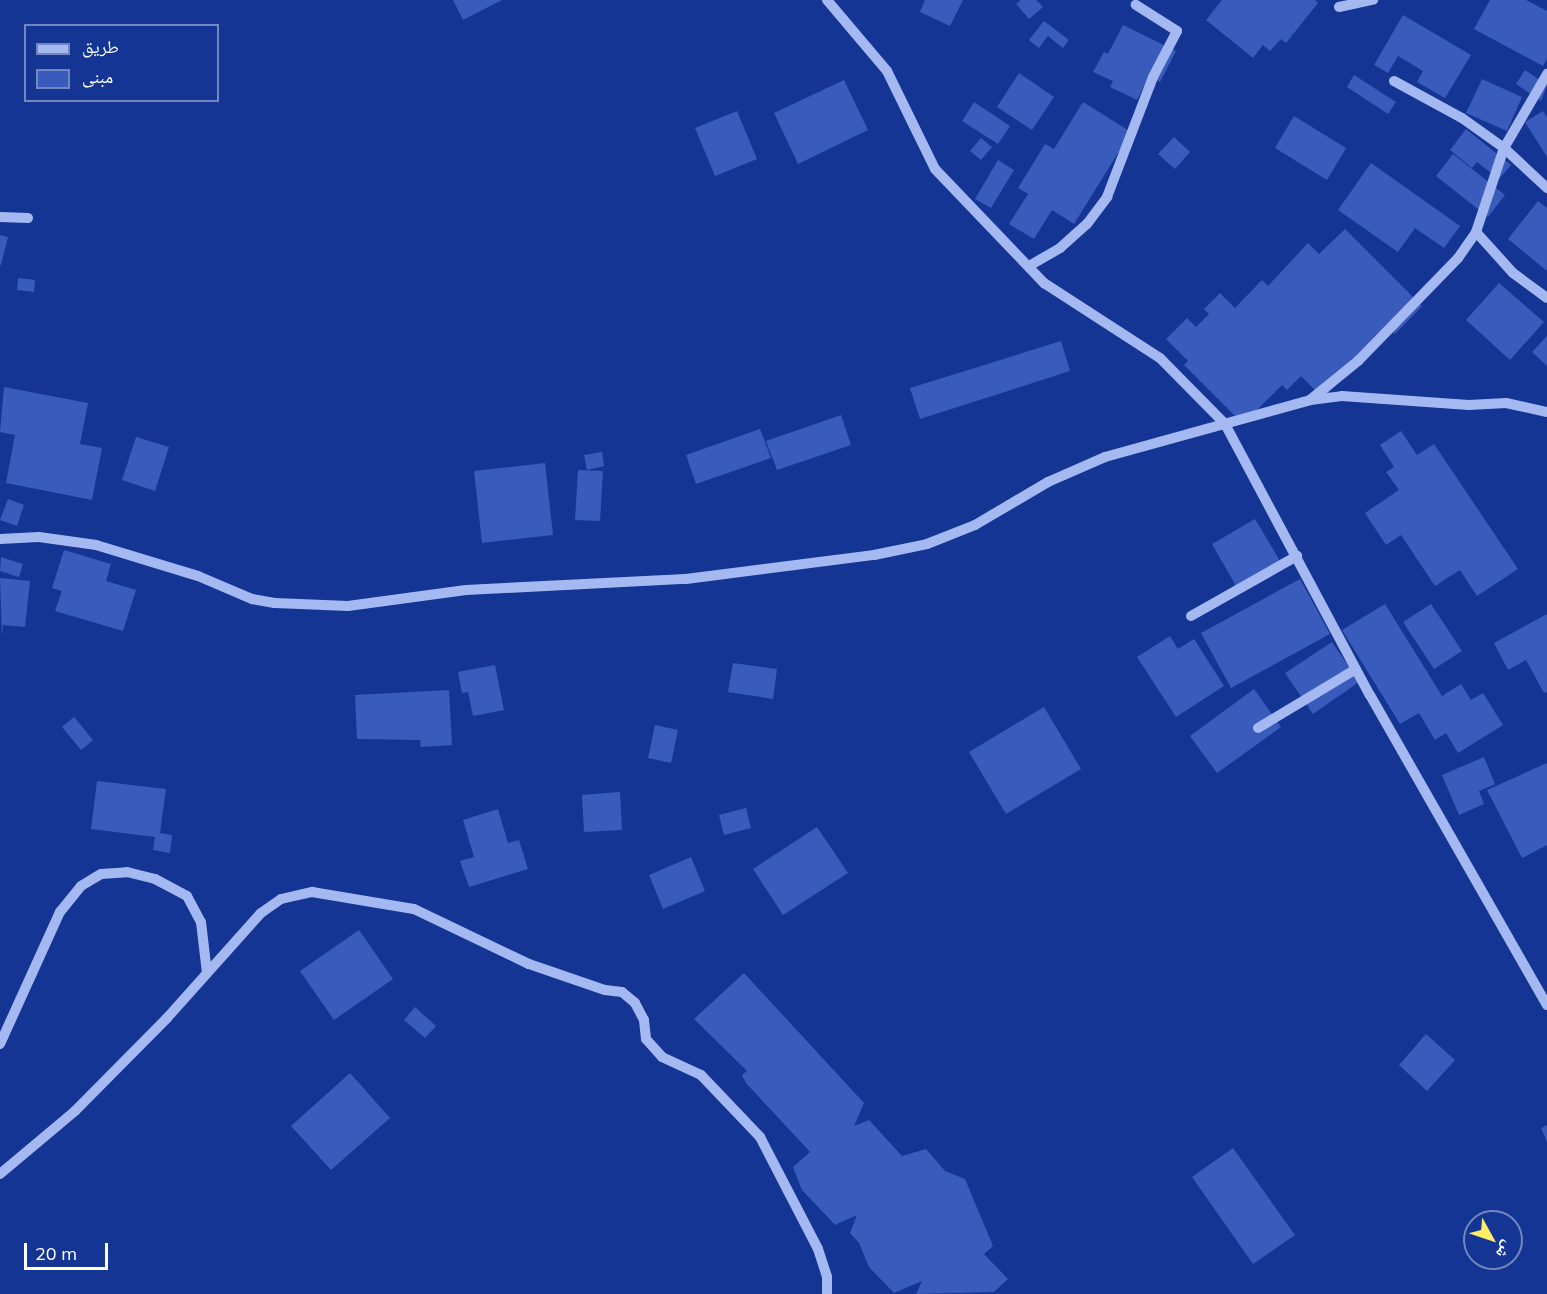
<!DOCTYPE html>
<html>
<head>
<meta charset="utf-8">
<style>
	body { margin:0 }
	#map { position:relative; width:1547px; height:1294px; overflow:hidden; background:#153594; font-family:Mulish,"Noto Naskh Arabic",sans-serif }
	div>[style] { position:absolute }
	.building>* { inset:0; background:#395bbb }
	.minor>* { height:10px; margin:-5px; padding:0 5px; transform-origin:5px; border-radius:5px; background:#a4b9f1 }
	span { translate:-50% -50%; white-space:nowrap; text-align:center; line-height:1.15; -webkit-text-stroke:4.5px #153594; paint-order:stroke }
	.legend { position:absolute; left:24px; top:24px; width:195px; height:78px; box-sizing:border-box; background:#153594; border:2px solid #7386bf; margin:0; padding:8px 10px; list-style:none; font-size:18px; color:#fff }
	.legend li { display:flex; align-items:center; gap:12px; height:30px }
	.legend b { width:30px; border:2px solid #7386bf }
	.north { position:absolute; left:1463px; top:1210px; width:60px; height:60px; box-sizing:border-box; background:#153594; border:2px solid #7386bf; border-radius:50%; rotate:130deg; font-size:16px; font-weight:700; line-height:24px; text-align:center; color:#fff }
	.north::after { content:''; display:block; margin:auto; width:21px; height:27px; background:#ffee65; clip-path:polygon(50% 0,100% 100%,50% 72%,0 100%) }
	.scale { position:absolute; left:24px; top:1243px; width:84px; height:27px; box-sizing:border-box; border:3px solid #fff; border-top:0; padding-left:8px; font-size:18px; line-height:21px; white-space:nowrap; color:#fff; -webkit-text-stroke:4px #153594; paint-order:stroke }
</style>
</head>
<body>
<div id="map">
	<div class="building">
		<i style="clip-path:polygon(453px 0,502px 0,463px 20px)"></i>
		<i style="clip-path:polygon(925px 0,963px 0,950px 26px,920px 12px)"></i>
		<i style="clip-path:polygon(1021px 0,1036px 0,1043px 7px,1029px 19px,1016px 4px)"></i>
		<i style="clip-path:polygon(1222px 0,1315px 0,1318px 3px,1286px 43px,1281px 39px,1270px 51px,1263px 45px,1253px 58px,1206px 20px)"></i>
		<i style="clip-path:polygon(1490px 0,1526px 0,1547px 11px,1547px 59px,1543px 66px,1474px 29px)"></i>
		<i style="clip-path:polygon(1403px 15px,1471px 55px,1445px 98px,1417px 82px,1423px 71px,1398px 56px,1388px 73px,1374px 65px)"></i>
		<i style="clip-path:polygon(1044px 21px,1069px 40px,1063px 48px,1048px 36px,1039px 48px,1029px 40px)"></i>
		<i style="clip-path:polygon(1123px 25px,1176px 51px,1160px 82px,1149px 76px,1137px 100px,1110px 87px,1113px 81px,1093px 72px,1104px 52px,1108px 54px)"></i>
		<i style="clip-path:polygon(1525px 70px,1547px 85px,1541px 101px,1516px 84px)"></i>
		<i style="clip-path:polygon(1019px 73px,1054px 97px,1032px 130px,997px 107px)"></i>
		<i style="clip-path:polygon(1354px 75px,1396px 102px,1388px 114px,1347px 87px)"></i>
		<i style="clip-path:polygon(1482px 79px,1522px 97px,1507px 131px,1466px 113px)"></i>
		<i style="clip-path:polygon(844px 80px,868px 130px,798px 164px,774px 113px)"></i>
		<i style="clip-path:polygon(974px 102px,1010px 126px,998px 144px,962px 121px)"></i>
		<i style="clip-path:polygon(1083px 102px,1131px 132px,1074px 224px,1052px 210px,1034px 239px,1009px 224px,1028px 194px,1018px 188px,1045px 144px,1054px 149px)"></i>
		<i style="clip-path:polygon(737px 111px,757px 159px,715px 176px,695px 128px)"></i>
		<i style="clip-path:polygon(1543px 111px,1547px 117px,1547px 157px,1525px 122px)"></i>
		<i style="clip-path:polygon(1294px 116px,1346px 148px,1327px 180px,1275px 148px)"></i>
		<i style="clip-path:polygon(1466px 129px,1511px 165px,1499px 179px,1477px 162px,1472px 168px,1450px 150px)"></i>
		<i style="clip-path:polygon(1174px 137px,1190px 152px,1175px 169px,1158px 154px)"></i>
		<i style="clip-path:polygon(981px 138px,992px 147px,981px 160px,970px 151px)"></i>
		<i style="clip-path:polygon(1453px 154px,1505px 195px,1488px 217px,1436px 176px)"></i>
		<i style="clip-path:polygon(998px 160px,1014px 170px,991px 208px,975px 199px)"></i>
		<i style="clip-path:polygon(1371px 163px,1460px 226px,1444px 248px,1415px 228px,1398px 252px,1338px 210px)"></i>
		<i style="clip-path:polygon(1538px 201px,1547px 208px,1547px 271px,1508px 239px)"></i>
		<i style="clip-path:polygon(1345px 229px,1422px 306px,1395px 334px,1391px 330px,1323px 398px,1301px 376px,1287px 390px,1282px 385px,1243px 424px,1184px 365px,1188px 361px,1166px 339px,1187px 318px,1196px 327px,1209px 314px,1204px 309px,1220px 293px,1235px 308px,1262px 280px,1268px 286px,1308px 243px,1319px 254px)"></i>
		<i style="clip-path:polygon(0 235px,8px 237px,1px 265px,0 265px)"></i>
		<i style="clip-path:polygon(18px 278px,35px 280px,34px 292px,17px 290px)"></i>
		<i style="clip-path:polygon(1499px 283px,1544px 322px,1510px 360px,1466px 320px)"></i>
		<i style="clip-path:polygon(1547px 336px,1547px 366px,1532px 352px)"></i>
		<i style="clip-path:polygon(1061px 341px,1070px 371px,920px 419px,910px 388px)"></i>
		<i style="clip-path:polygon(4px 387px,88px 403px,80px 444px,102px 448px,92px 500px,6px 483px,15px 435px,0 432px)"></i>
		<i style="clip-path:polygon(841px 415px,851px 445px,777px 470px,766px 441px)"></i>
		<i style="clip-path:polygon(760px 429px,771px 458px,696px 484px,686px 455px)"></i>
		<i style="clip-path:polygon(1401px 431px,1417px 455px,1434px 444px,1518px 569px,1477px 596px,1460px 570px,1435px 586px,1401px 535px,1386px 545px,1365px 513px,1399px 490px,1386px 472px,1394px 467px,1380px 445px)"></i>
		<i style="clip-path:polygon(136px 437px,169px 447px,155px 491px,122px 480px)"></i>
		<i style="clip-path:polygon(602px 452px,604px 466px,587px 470px,584px 455px)"></i>
		<i style="clip-path:polygon(545px 463px,553px 535px,482px 543px,474px 471px)"></i>
		<i style="clip-path:polygon(578px 470px,603px 471px,600px 521px,575px 520px)"></i>
		<i style="clip-path:polygon(8px 499px,24px 505px,17px 526px,0 520px)"></i>
		<i style="clip-path:polygon(1255px 519px,1280px 561px,1236px 586px,1212px 544px)"></i>
		<i style="clip-path:polygon(64px 550px,111px 564px,106px 581px,136px 590px,123px 631px,55px 611px,62px 591px,52px 588px)"></i>
		<i style="clip-path:polygon(1px 557px,23px 564px,19px 577px,0 571px)"></i>
		<i style="clip-path:polygon(0 578px,30px 581px,25px 627px,3px 625px,2px 637px)"></i>
		<i style="clip-path:polygon(1300px 579px,1330px 634px,1231px 688px,1201px 633px)"></i>
		<i style="clip-path:polygon(1385px 604px,1442px 696px,1461px 684px,1471px 700px,1483px 693px,1503px 725px,1458px 753px,1446px 733px,1435px 740px,1419px 713px,1400px 724px,1342px 630px)"></i>
		<i style="clip-path:polygon(1431px 604px,1462px 651px,1434px 669px,1403px 622px)"></i>
		<i style="clip-path:polygon(1547px 614px,1547px 692px,1544px 693px,1526px 660px,1508px 670px,1494px 643px)"></i>
		<i style="clip-path:polygon(1170px 636px,1178px 649px,1194px 639px,1224px 686px,1176px 717px,1137px 657px)"></i>
		<i style="clip-path:polygon(1332px 642px,1359px 682px,1313px 714px,1285px 673px)"></i>
		<i style="clip-path:polygon(733px 663px,777px 669px,773px 699px,728px 692px)"></i>
		<i style="clip-path:polygon(495px 665px,504px 710px,473px 716px,468px 692px,462px 693px,458px 672px)"></i>
		<i style="clip-path:polygon(1254px 689px,1281px 727px,1217px 773px,1190px 736px)"></i>
		<i style="clip-path:polygon(449px 690px,452px 745px,421px 747px,420px 740px,357px 739px,355px 695px)"></i>
		<i style="clip-path:polygon(1044px 707px,1081px 769px,1006px 814px,969px 752px)"></i>
		<i style="clip-path:polygon(74px 717px,93px 740px,81px 750px,62px 727px)"></i>
		<i style="clip-path:polygon(655px 725px,678px 730px,671px 763px,648px 758px)"></i>
		<i style="clip-path:polygon(1484px 757px,1495px 784px,1479px 791px,1484px 804px,1459px 815px,1442px 775px)"></i>
		<i style="clip-path:polygon(1547px 763px,1547px 845px,1522px 858px,1487px 790px)"></i>
		<i style="clip-path:polygon(97px 781px,166px 789px,160px 833px,172px 835px,170px 853px,153px 850px,155px 837px,91px 829px)"></i>
		<i style="clip-path:polygon(620px 792px,622px 830px,584px 832px,582px 795px)"></i>
		<i style="clip-path:polygon(746px 808px,751px 828px,724px 835px,719px 815px)"></i>
		<i style="clip-path:polygon(498px 809px,508px 843px,519px 840px,528px 869px,469px 887px,460px 861px,474px 857px,463px 820px)"></i>
		<i style="clip-path:polygon(817px 827px,848px 873px,783px 915px,753px 869px)"></i>
		<i style="clip-path:polygon(691px 857px,705px 891px,663px 909px,649px 875px)"></i>
		<i style="clip-path:polygon(359px 930px,393px 979px,334px 1020px,300px 971px)"></i>
		<i style="clip-path:polygon(744px 973px,864px 1103px,854px 1126px,869px 1120px,902px 1156px,926px 1149px,945px 1171px,965px 1179px,993px 1246px,984px 1254px,1008px 1279px,994px 1292px,916px 1294px,922px 1281px,894px 1293px,869px 1267px,859px 1243px,850px 1233px,857px 1215px,835px 1225px,802px 1190px,793px 1167px,810px 1152px,746px 1083px,742px 1075px,747px 1071px,694px 1019px)"></i>
		<i style="clip-path:polygon(415px 1007px,436px 1026px,425px 1038px,404px 1020px)"></i>
		<i style="clip-path:polygon(1426px 1034px,1455px 1060px,1427px 1091px,1399px 1065px)"></i>
		<i style="clip-path:polygon(350px 1073px,390px 1118px,331px 1170px,291px 1126px)"></i>
		<i style="clip-path:polygon(1547px 1125px,1547px 1142px,1541px 1128px)"></i>
		<i style="clip-path:polygon(1233px 1148px,1295px 1235px,1253px 1264px,1192px 1177px)"></i>
	</div>
	<div class="minor">
		<i style="left:827px;top:0;width:93px;rotate:49.8deg"></i>
		<i style="left:887px;top:71px;width:109px;rotate:63.9deg"></i>
		<i style="left:935px;top:169px;width:158px;rotate:46.3deg"></i>
		<i style="left:1044px;top:283px;width:138px;rotate:32.9deg"></i>
		<i style="left:1160px;top:358px;width:93px;rotate:45.4deg"></i>
		<i style="left:1225px;top:424px;width:307px;rotate:61.9deg"></i>
		<i style="left:1370px;top:695px;width:357px;rotate:60.3deg"></i>
		<i style="left:1339px;top:7px;width:35px;rotate:-12deg"></i>
		<i style="left:1394px;top:81px;width:77px;rotate:28.6deg"></i>
		<i style="left:1462px;top:118px;width:52px;rotate:35.5deg"></i>
		<i style="left:1504px;top:148px;width:59px;rotate:42.9deg"></i>
		<i style="left:0;top:217px;width:28px;rotate:2deg"></i>
		<i style="left:1476px;top:232px;width:55px;rotate:47.9deg"></i>
		<i style="left:1513px;top:273px;width:42px;rotate:36.3deg"></i>
		<i style="left:1029px;top:266px;width:36px;rotate:-30deg"></i>
		<i style="left:1060px;top:248px;width:36px;rotate:-42deg"></i>
		<i style="left:1087px;top:224px;width:34px;rotate:-53deg"></i>
		<i style="left:1107px;top:197px;width:129px;rotate:-69deg"></i>
		<i style="left:1153px;top:77px;width:52px;rotate:-62.4deg"></i>
		<i style="left:1177px;top:31px;width:49px;rotate:-147.6deg"></i>
		<i style="left:1310px;top:400px;width:62px;rotate:-39.1deg"></i>
		<i style="left:1358px;top:361px;width:144px;rotate:-45.8deg"></i>
		<i style="left:1458px;top:258px;width:32px;rotate:-55deg"></i>
		<i style="left:1476px;top:232px;width:89px;rotate:-71.6deg"></i>
		<i style="left:1504px;top:148px;width:86px;rotate:-59.8deg"></i>
		<i style="left:0;top:539px;width:39px;rotate:-3deg"></i>
		<i style="left:39px;top:537px;width:58px;rotate:8deg"></i>
		<i style="left:96px;top:545px;width:107px;rotate:16.9deg"></i>
		<i style="left:198px;top:576px;width:59px;rotate:23.1deg"></i>
		<i style="left:252px;top:599px;width:23px;rotate:10deg"></i>
		<i style="left:275px;top:603px;width:73px;rotate:2.4deg"></i>
		<i style="left:348px;top:606px;width:119px;rotate:-7.7deg"></i>
		<i style="left:466px;top:590px;width:220px;rotate:-2.9deg"></i>
		<i style="left:686px;top:579px;width:190px;rotate:-7.3deg"></i>
		<i style="left:874px;top:555px;width:54px;rotate:-11.7deg"></i>
		<i style="left:927px;top:544px;width:52px;rotate:-21.6deg"></i>
		<i style="left:975px;top:525px;width:85px;rotate:-30.5deg"></i>
		<i style="left:1048px;top:482px;width:62px;rotate:-23.7deg"></i>
		<i style="left:1105px;top:457px;width:213px;rotate:-15.5deg"></i>
		<i style="left:1310px;top:400px;width:32px;rotate:-7deg"></i>
		<i style="left:1342px;top:396px;width:127px;rotate:4.1deg"></i>
		<i style="left:1469px;top:405px;width:37px;rotate:-3deg"></i>
		<i style="left:1506px;top:403px;width:42px;rotate:12.4deg"></i>
		<i style="left:1191px;top:616px;width:122px;rotate:-29.5deg"></i>
		<i style="left:1258px;top:728px;width:114px;rotate:-31deg"></i>
		<i style="left:0;top:1044px;width:145px;rotate:-65.6deg"></i>
		<i style="left:60px;top:912px;width:33px;rotate:-51deg"></i>
		<i style="left:81px;top:886px;width:23px;rotate:-31deg"></i>
		<i style="left:101px;top:874px;width:26px;rotate:-4deg"></i>
		<i style="left:127px;top:872px;width:29px;rotate:14deg"></i>
		<i style="left:155px;top:879px;width:36px;rotate:28deg"></i>
		<i style="left:187px;top:896px;width:30px;rotate:62deg"></i>
		<i style="left:201px;top:922px;width:51px;rotate:83.3deg"></i>
		<i style="left:0;top:1174px;width:98px;rotate:-40deg"></i>
		<i style="left:75px;top:1111px;width:131px;rotate:-45.3deg"></i>
		<i style="left:167px;top:1018px;width:141px;rotate:-48.2deg"></i>
		<i style="left:261px;top:913px;width:24px;rotate:-35deg"></i>
		<i style="left:281px;top:899px;width:32px;rotate:-13deg"></i>
		<i style="left:312px;top:892px;width:103px;rotate:9.5deg"></i>
		<i style="left:414px;top:909px;width:127px;rotate:25.6deg"></i>
		<i style="left:529px;top:964px;width:80px;rotate:18.9deg"></i>
		<i style="left:605px;top:990px;width:17px;rotate:7deg"></i>
		<i style="left:622px;top:992px;width:17px;rotate:40deg"></i>
		<i style="left:635px;top:1003px;width:19px;rotate:62deg"></i>
		<i style="left:644px;top:1020px;width:19px;rotate:84deg"></i>
		<i style="left:646px;top:1039px;width:24px;rotate:48deg"></i>
		<i style="left:662px;top:1057px;width:43px;rotate:24.8deg"></i>
		<i style="left:701px;top:1075px;width:86px;rotate:46.4deg"></i>
		<i style="left:760px;top:1137px;width:126px;rotate:62.6deg"></i>
		<i style="left:818px;top:1249px;width:29px;rotate:72deg"></i>
		<i style="left:827px;top:1277px;width:17px;rotate:90deg"></i>
	</div>
	<ul class="legend">
	<li><b style="height:8px;background:#a4b9f1"></b>طريق</li>
	<li><b style="height:16px;background:#395bbb"></b>مبنى</li>
	</ul>
	<div class="north">ش</div>
	<div class="scale">20 m</div>
</div>
</body>
</html>
